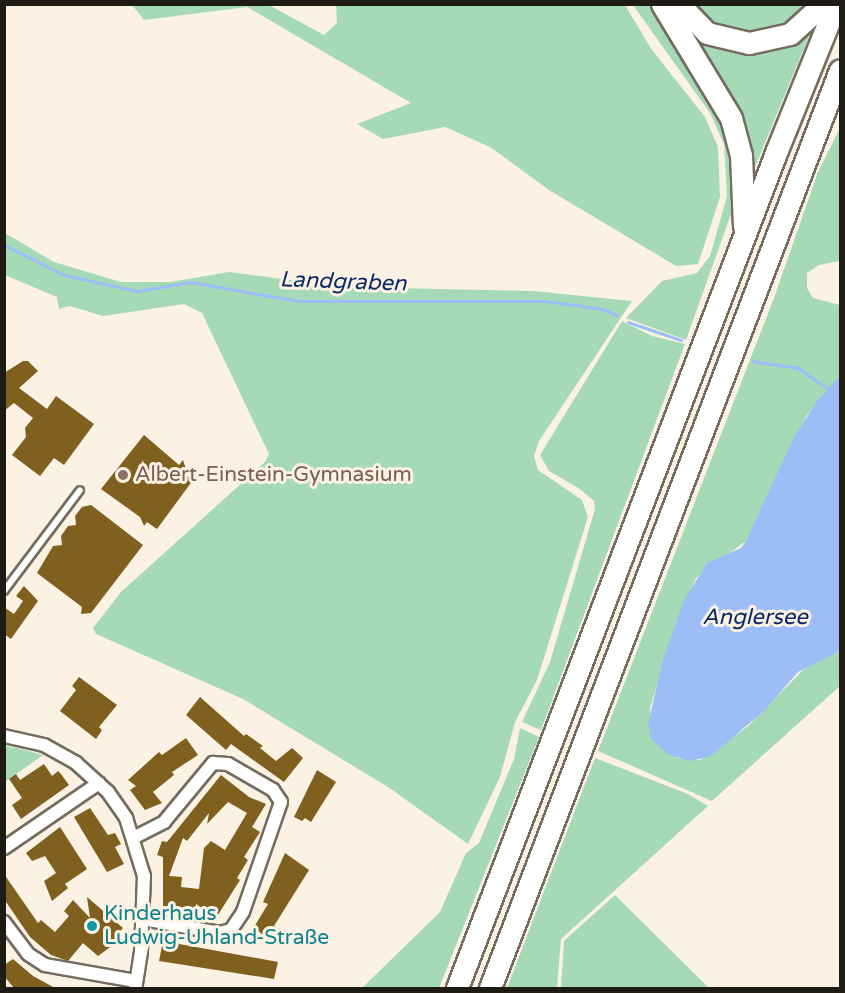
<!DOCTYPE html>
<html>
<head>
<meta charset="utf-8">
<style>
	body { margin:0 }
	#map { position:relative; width:845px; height:993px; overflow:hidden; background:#fbf2e3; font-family:"Varela Round",sans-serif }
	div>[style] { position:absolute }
	.green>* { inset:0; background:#a6dab7 }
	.water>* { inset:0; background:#9dbdf7 }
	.stream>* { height:3px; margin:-1.5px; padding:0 1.5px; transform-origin:1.5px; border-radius:1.5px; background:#9dbdf7 }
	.building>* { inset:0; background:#80601f }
	.roads { filter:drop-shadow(2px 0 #746c5e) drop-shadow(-2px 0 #746c5e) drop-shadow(0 2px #746c5e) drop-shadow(0 -2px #746c5e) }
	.lane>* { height:6px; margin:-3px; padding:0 3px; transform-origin:3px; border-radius:3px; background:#fff }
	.street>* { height:12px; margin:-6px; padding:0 6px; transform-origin:6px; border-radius:6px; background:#fff }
	.highway>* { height:21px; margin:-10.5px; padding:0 10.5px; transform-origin:10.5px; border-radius:10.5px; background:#fff }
	.dots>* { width:16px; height:16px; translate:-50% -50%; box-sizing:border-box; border:3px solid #fbf2e3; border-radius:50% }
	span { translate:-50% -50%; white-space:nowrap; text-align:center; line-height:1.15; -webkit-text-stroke:6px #fbf2e3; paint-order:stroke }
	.education-label { font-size:21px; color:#785e54 }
	.left { translate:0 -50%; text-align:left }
	.culture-label { font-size:21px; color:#0d838f }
	.water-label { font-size:22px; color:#0a296b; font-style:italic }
	.frame { position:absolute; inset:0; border:6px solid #1e1b15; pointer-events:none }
</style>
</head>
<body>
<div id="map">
	<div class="green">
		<i style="clip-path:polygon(267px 4px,324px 35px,337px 23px,336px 5px,625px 5px,652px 50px,705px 117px,718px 147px,720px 197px,698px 264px,676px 266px,549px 190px,490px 147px,445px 127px,383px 139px,357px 124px,411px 103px,247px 7px,144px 20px,133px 6px)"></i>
		<i style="clip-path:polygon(633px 5px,656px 5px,733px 140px,735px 203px,686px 340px,626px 318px,662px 281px,697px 273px,710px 256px,727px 196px,724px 144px,710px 113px)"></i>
		<i style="clip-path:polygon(672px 5px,717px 45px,816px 19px,748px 184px)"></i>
		<i style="clip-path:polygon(687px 5px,811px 5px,790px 26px,759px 36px,719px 30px)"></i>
		<i style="clip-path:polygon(840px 128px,840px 261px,819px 265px,807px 273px,807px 288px,813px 298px,840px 305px,840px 376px,807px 415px,746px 541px,696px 578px,675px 625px,650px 708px,651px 739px,677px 758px,700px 760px,747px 727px,809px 664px,840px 651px,840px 686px,712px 801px,598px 751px,774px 298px,818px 172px)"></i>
		<i style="clip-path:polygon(5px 233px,54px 262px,121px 282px,170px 282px,229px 272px,345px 287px,534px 291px,632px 301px,539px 441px,534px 456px,538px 470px,582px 500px,588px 517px,537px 680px,515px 722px,500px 777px,468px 844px,388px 787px,243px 699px,96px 634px,93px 628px,121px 592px,265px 462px,269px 454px,202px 313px,184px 304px,103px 316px,70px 306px,59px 309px,57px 297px,5px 275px)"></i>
		<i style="clip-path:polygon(622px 321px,652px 336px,685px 344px,541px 730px,522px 722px,550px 662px,595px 509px,594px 501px,580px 489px,549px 471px,540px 455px)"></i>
		<i style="clip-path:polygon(520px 728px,539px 737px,439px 988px,362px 988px,440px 912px,466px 853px,479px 843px,514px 759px)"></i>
		<i style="clip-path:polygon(5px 746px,17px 748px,43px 755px,5px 782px)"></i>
		<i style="clip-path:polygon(595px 758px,688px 794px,708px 806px,561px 939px,557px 988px,507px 988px)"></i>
		<i style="clip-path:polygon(615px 895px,709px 988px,561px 988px,564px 941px)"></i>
	</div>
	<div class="water">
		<i style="clip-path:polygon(840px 376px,840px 651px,798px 672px,765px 710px,711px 756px,691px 761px,669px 755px,651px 739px,648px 724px,663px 659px,684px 600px,707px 563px,741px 548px,746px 541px,794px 437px,817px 401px)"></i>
	</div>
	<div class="stream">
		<i style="left:4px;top:245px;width:67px;rotate:26.6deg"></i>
		<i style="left:64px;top:275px;width:75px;rotate:12.4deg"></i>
		<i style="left:137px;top:291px;width:54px;rotate:-9.6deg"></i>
		<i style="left:190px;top:282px;width:110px;rotate:10deg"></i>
		<i style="left:298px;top:301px;width:248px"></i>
		<i style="left:546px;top:301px;width:57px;rotate:8.1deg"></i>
		<i style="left:602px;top:309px;width:16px;rotate:22deg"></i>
		<i style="left:628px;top:322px;width:56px;rotate:18.8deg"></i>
		<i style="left:753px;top:361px;width:46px;rotate:8.8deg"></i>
		<i style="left:798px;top:368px;width:37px;rotate:35deg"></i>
	</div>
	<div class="building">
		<i style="clip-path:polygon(23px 361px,28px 361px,38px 371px,19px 388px,47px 409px,56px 396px,94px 424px,64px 465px,54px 458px,40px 476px,12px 455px,26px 437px,25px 428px,33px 418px,14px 403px,4px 411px,4px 373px)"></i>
		<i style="clip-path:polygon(144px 435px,179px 465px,183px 460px,186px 469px,183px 473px,193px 480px,157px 529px,147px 522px,144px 526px,140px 517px,101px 489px)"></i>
		<i style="clip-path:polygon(91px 505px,143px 545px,91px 613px,81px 614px,82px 607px,37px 573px,53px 546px,62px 545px,61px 536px,68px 526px,76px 525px,75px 516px,82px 507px)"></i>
		<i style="clip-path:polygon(24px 586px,38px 601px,11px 639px,4px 634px,4px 607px,14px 614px,23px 601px,16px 596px)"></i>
		<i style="clip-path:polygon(79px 677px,117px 705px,99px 727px,102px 730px,96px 739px,60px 711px,76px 690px,72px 686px)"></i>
		<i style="clip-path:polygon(200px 697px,244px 736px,246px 734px,263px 746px,260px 748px,276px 761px,292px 748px,303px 758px,284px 782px,231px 744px,226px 750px,186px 715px)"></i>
		<i style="clip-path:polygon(186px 738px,198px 755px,172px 772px,174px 775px,153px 792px,162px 803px,145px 810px,130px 790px,136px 786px,128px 780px,159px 752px,162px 755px)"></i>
		<i style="clip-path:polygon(44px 764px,52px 776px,58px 771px,61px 774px,69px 785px,21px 819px,12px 805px,22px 798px,9px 779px,16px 774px,20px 780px)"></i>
		<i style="clip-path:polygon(317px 770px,336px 782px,311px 822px,305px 818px,302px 821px,294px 817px)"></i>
		<i style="clip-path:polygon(evenodd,221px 775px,249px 797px,266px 804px,252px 827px,260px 832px,244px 857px,248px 860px,237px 878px,240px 880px,216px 918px,196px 904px,194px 918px,181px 916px,182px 907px,163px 906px,163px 857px,157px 855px,162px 841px,167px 842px,221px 775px,228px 802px,247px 813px,225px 850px,211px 841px,204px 848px,199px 889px,181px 887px,182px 877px,169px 876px,183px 838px,187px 841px,209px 813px,207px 824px,228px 802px)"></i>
		<i style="clip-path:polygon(90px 808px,108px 835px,115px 833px,121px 844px,115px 847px,124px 864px,107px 872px,74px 817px)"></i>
		<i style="clip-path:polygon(60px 827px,87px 869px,65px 884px,68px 888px,52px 901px,44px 881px,56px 873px,45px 856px,32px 861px,26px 853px)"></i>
		<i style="clip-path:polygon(285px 853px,309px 870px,274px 926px,284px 931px,275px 946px,254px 927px,268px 904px,263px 902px)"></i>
		<i style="clip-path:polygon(4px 874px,38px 923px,41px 920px,55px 932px,69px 916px,64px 911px,73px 900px,90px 918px,87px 897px,123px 928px,116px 936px,120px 940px,98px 956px,83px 943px,68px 961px,51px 955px,30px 937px,4px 899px)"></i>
		<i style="clip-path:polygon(163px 941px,278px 962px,274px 979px,159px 961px)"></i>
		<i style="clip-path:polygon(13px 959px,33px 976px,55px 988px,14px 988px,4px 976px,4px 965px)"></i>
	</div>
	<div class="roads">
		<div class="lane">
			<i style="left:4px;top:591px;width:126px;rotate:-53deg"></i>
		</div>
		<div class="street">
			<i style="left:4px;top:736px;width:41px;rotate:12.7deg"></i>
			<i style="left:44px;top:745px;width:37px;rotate:29deg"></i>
			<i style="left:76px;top:763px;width:43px;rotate:42.2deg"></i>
			<i style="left:108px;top:792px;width:32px;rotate:55deg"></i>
			<i style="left:126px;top:818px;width:61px;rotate:72.8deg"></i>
			<i style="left:144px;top:876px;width:76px;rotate:92.3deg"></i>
			<i style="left:141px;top:952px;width:36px;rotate:99deg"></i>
			<i style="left:135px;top:837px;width:33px;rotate:-27deg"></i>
			<i style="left:164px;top:822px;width:77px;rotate:-50.3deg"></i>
			<i style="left:213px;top:763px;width:15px;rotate:4deg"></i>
			<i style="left:228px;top:764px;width:52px;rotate:30deg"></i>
			<i style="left:273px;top:790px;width:14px;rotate:56deg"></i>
			<i style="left:281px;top:802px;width:116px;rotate:109.1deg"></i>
			<i style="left:243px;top:912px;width:22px;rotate:124deg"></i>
			<i style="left:231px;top:930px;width:11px;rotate:165deg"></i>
			<i style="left:220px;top:933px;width:78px;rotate:-169.7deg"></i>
			<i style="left:4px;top:848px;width:115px;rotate:-34.4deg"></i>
			<i style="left:4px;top:922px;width:40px;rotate:53deg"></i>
			<i style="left:28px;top:954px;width:20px;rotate:33deg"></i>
			<i style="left:45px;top:965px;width:92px;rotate:10deg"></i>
		</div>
		<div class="highway">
			<i style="left:662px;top:4px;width:133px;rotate:58.8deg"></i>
			<i style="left:731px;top:118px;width:38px;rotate:75deg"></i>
			<i style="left:741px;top:155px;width:71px;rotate:87.6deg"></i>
			<i style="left:679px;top:4px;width:40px;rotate:46deg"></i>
			<i style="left:707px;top:33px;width:43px;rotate:13.4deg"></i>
			<i style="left:749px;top:43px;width:42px;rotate:-12.4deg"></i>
			<i style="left:790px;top:34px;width:45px;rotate:-42.3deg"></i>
			<i style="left:457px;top:988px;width:897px;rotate:-69.1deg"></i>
			<i style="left:777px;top:150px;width:157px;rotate:-68deg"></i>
			<i style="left:490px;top:988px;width:982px;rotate:-69.13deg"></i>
		</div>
	</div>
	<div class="dots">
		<i style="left:123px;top:475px;background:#8d6e63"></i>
		<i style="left:92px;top:926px;background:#0f9aa8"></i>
	</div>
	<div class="education-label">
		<span class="left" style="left:135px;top:475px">Albert-Einstein-Gymnasium</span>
	</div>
	<div class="culture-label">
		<span class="left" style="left:104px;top:926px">Kinderhaus<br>Ludwig-Uhland-Straße</span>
	</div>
	<div class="water-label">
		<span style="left:343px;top:282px;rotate:2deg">Landgraben</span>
		<span style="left:755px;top:618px">Anglersee</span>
	</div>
	<div class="frame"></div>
</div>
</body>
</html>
